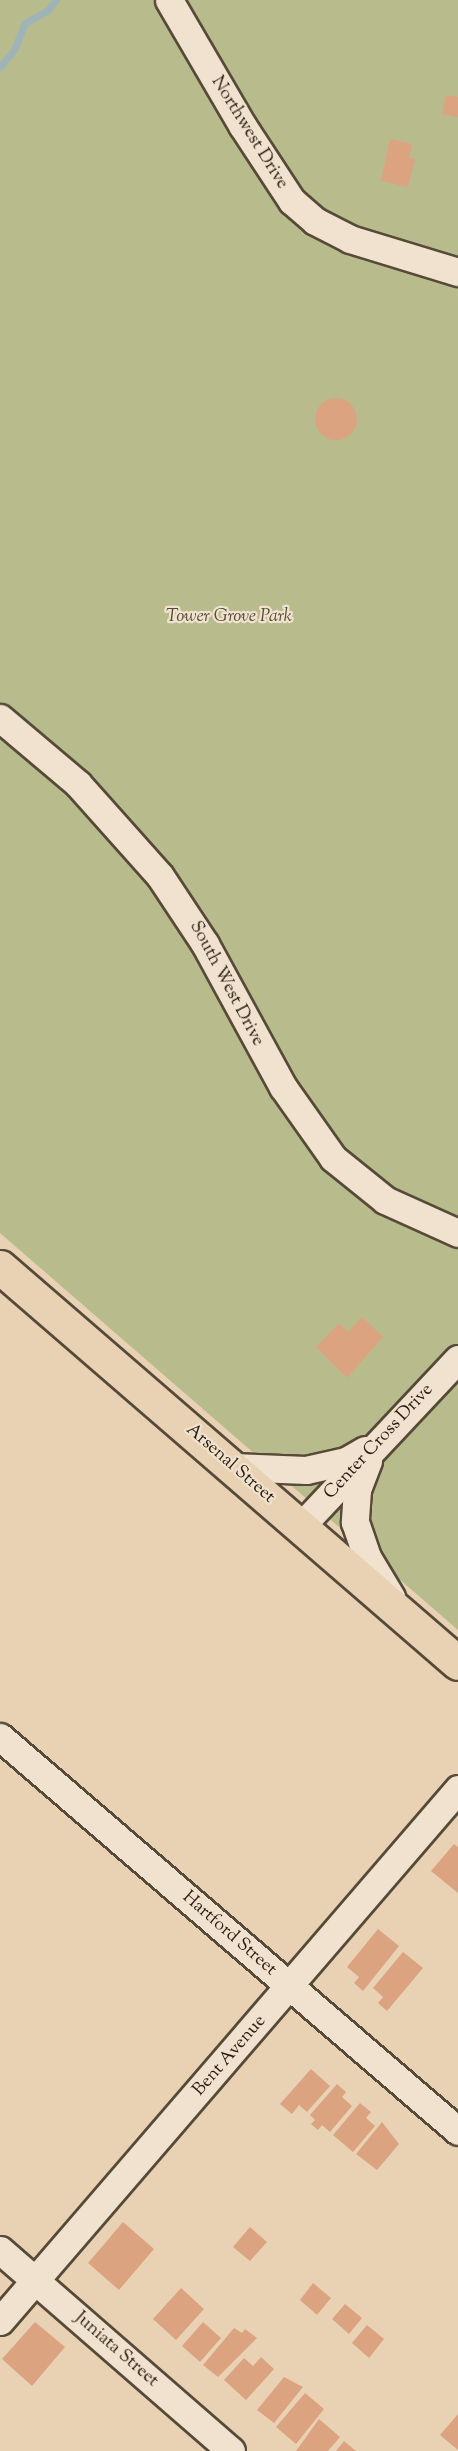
<!DOCTYPE html>
<html>
<head>
<meta charset="utf-8">
<style>
	body { margin:0 }
	#map { position:relative; width:458px; height:2451px; overflow:hidden; background:#e8d2b3; font-family:"Sorts Mill Goudy",serif }
	div>[style] { position:absolute }
	.green>* { inset:0; background:#b8bb8b }
	.stream>* { height:7px; margin:-3.5px; padding:0 3.5px; transform-origin:3.5px; border-radius:3.5px; background:#9eb4b9 }
	.building>* { inset:0; background:#dca380 }
	.round { border-radius:50% }
	.roads { filter:drop-shadow(2px 0 #564a38) drop-shadow(-2px 0 #564a38) drop-shadow(0 2px #564a38) drop-shadow(0 -2px #564a38) }
	.minor>* { height:27px; margin:-13.5px; padding:0 13.5px; transform-origin:13.5px; border-radius:13.5px; background:#f0e2ce }
	.major>* { height:33px; margin:-16.5px; padding:0 16.5px; transform-origin:16.5px; border-radius:16.5px; background:#e8d2b3 }
	span { translate:-50% -50%; white-space:nowrap; text-align:center; line-height:1.15; -webkit-text-stroke:4.5px #f0e2ce; paint-order:stroke }
	.street-label { font-size:18px; color:#261c0f }
	.park-label { font-size:18px; color:#524c34; font-style:italic }
</style>
</head>
<body>
<div id="map">
	<div class="green">
		<i style="clip-path:polygon(0 0,458px 0,458px 1630px,0 1233px)"></i>
	</div>
	<div class="stream">
		<i style="left:0;top:67px;width:22px;rotate:-51deg"></i>
		<i style="left:14px;top:50px;width:29px;rotate:-68deg"></i>
		<i style="left:25px;top:23px;width:25px;rotate:-29deg"></i>
		<i style="left:47px;top:11px;width:14px;rotate:-51deg"></i>
	</div>
	<div class="building">
		<i style="clip-path:polygon(446px 95px,458px 97px,458px 117px,442px 114px)"></i>
		<i style="clip-path:polygon(390px 139px,412px 144px,409px 158px,415px 159px,408px 187px,381px 181px)"></i>
		<i class="round" style="left:315px;top:398px;width:42px;height:42px"></i>
		<i style="clip-path:polygon(362px 1317px,383px 1337px,347px 1378px,316px 1347px,339px 1323px,348px 1332px)"></i>
		<i style="clip-path:polygon(454px 1844px,458px 1847px,458px 1893px,431px 1871px)"></i>
		<i style="clip-path:polygon(378px 1929px,399px 1946px,363px 1991px,354px 1983px,359px 1977px,347px 1967px)"></i>
		<i style="clip-path:polygon(403px 1952px,423px 1968px,387px 2011px,378px 2003px,383px 1997px,373px 1988px)"></i>
		<i style="clip-path:polygon(311px 2069px,330px 2086px,307px 2112px,299px 2105px,292px 2114px,280px 2104px)"></i>
		<i style="clip-path:polygon(337px 2084px,346px 2092px,342px 2097px,352px 2106px,330px 2132px,322px 2125px,318px 2130px,311px 2124px,315px 2120px,310px 2115px)"></i>
		<i style="clip-path:polygon(360px 2103px,371px 2112px,366px 2118px,375px 2126px,353px 2152px,333px 2135px)"></i>
		<i style="clip-path:polygon(382px 2122px,399px 2144px,377px 2170px,356px 2154px)"></i>
		<i style="clip-path:polygon(123px 2222px,154px 2249px,119px 2290px,88px 2263px)"></i>
		<i style="clip-path:polygon(250px 2227px,267px 2242px,250px 2261px,233px 2247px)"></i>
		<i style="clip-path:polygon(313px 2283px,331px 2298px,317px 2315px,300px 2300px)"></i>
		<i style="clip-path:polygon(181px 2288px,204px 2309px,176px 2340px,153px 2319px)"></i>
		<i style="clip-path:polygon(345px 2304px,362px 2318px,349px 2334px,332px 2319px)"></i>
		<i style="clip-path:polygon(35px 2322px,65px 2347px,32px 2386px,2px 2359px)"></i>
		<i style="clip-path:polygon(203px 2322px,221px 2338px,200px 2362px,182px 2346px)"></i>
		<i style="clip-path:polygon(367px 2325px,384px 2339px,369px 2358px,352px 2343px)"></i>
		<i style="clip-path:polygon(234px 2328px,242px 2333px,245px 2329px,257px 2338px,218px 2377px,203px 2365px)"></i>
		<i style="clip-path:polygon(261px 2357px,274px 2369px,246px 2400px,224px 2380px,244px 2358px,253px 2366px)"></i>
		<i style="clip-path:polygon(284px 2377px,303px 2387px,274px 2423px,257px 2410px)"></i>
		<i style="clip-path:polygon(305px 2393px,324px 2409px,296px 2444px,276px 2427px)"></i>
		<i style="clip-path:polygon(458px 2414px,458px 2450px,440px 2435px)"></i>
		<i style="clip-path:polygon(319px 2419px,340px 2437px,328px 2451px,296px 2451px)"></i>
		<i style="clip-path:polygon(344px 2441px,356px 2451px,336px 2451px)"></i>
	</div>
	<div class="roads">
		<div class="minor">
			<i style="left:169px;top:0;width:145px;rotate:59.7deg"></i>
			<i style="left:242px;top:125px;width:91px;rotate:56.7deg"></i>
			<i style="left:292px;top:201px;width:30px;rotate:41deg"></i>
			<i style="left:315px;top:221px;width:39px;rotate:27deg"></i>
			<i style="left:350px;top:239px;width:113px;rotate:17deg"></i>
			<i style="left:0;top:718px;width:102px;rotate:40.2deg"></i>
			<i style="left:78px;top:784px;width:123px;rotate:48.3deg"></i>
			<i style="left:160px;top:876px;width:82px;rotate:56.5deg"></i>
			<i style="left:205px;top:944px;width:163px;rotate:61.4deg"></i>
			<i style="left:283px;top:1087px;width:87px;rotate:54.8deg"></i>
			<i style="left:333px;top:1158px;width:67px;rotate:38.9deg"></i>
			<i style="left:385px;top:1200px;width:80px;rotate:24.3deg"></i>
			<i style="left:368px;top:1461px;width:31px;rotate:111deg"></i>
			<i style="left:357px;top:1490px;width:32px;rotate:94deg"></i>
			<i style="left:355px;top:1522px;width:37px;rotate:71deg"></i>
			<i style="left:367px;top:1557px;width:47px;rotate:59deg"></i>
			<i style="left:233px;top:1467px;width:73px;rotate:2.4deg"></i>
			<i style="left:306px;top:1470px;width:41px;rotate:-12.7deg"></i>
			<i style="left:346px;top:1461px;width:22px;rotate:-30deg"></i>
			<i style="left:301px;top:1526px;width:229px;rotate:-46.8deg"></i>
			<i style="left:0;top:1737px;width:604px;rotate:40.7deg"></i>
			<i style="left:0;top:2250px;width:306px;rotate:41deg"></i>
			<i style="left:0;top:2321px;width:702px;rotate:-49.27deg"></i>
		</div>
		<div class="major">
			<i style="left:0;top:1267px;width:605px;rotate:40.85deg"></i>
		</div>
	</div>
	<div class="street-label">
		<span style="left:249px;top:133px;rotate:58deg">Northwest Drive</span>
		<span style="left:226px;top:984px;rotate:62deg">South West Drive</span>
		<span style="left:379px;top:1442px;rotate:-47deg">Center Cross Drive</span>
		<span style="left:230px;top:1464px;rotate:41deg">Arsenal Street</span>
		<span style="left:229px;top:1934px;rotate:41deg">Hartford Street</span>
		<span style="left:230px;top:2056px;rotate:-49deg">Bent Avenue</span>
		<span style="left:116px;top:2350px;rotate:41deg">Juniata Street</span>
	</div>
	<div class="park-label">
		<span style="left:229px;top:617px">Tower Grove Park</span>
	</div>
</div>
</body>
</html>
